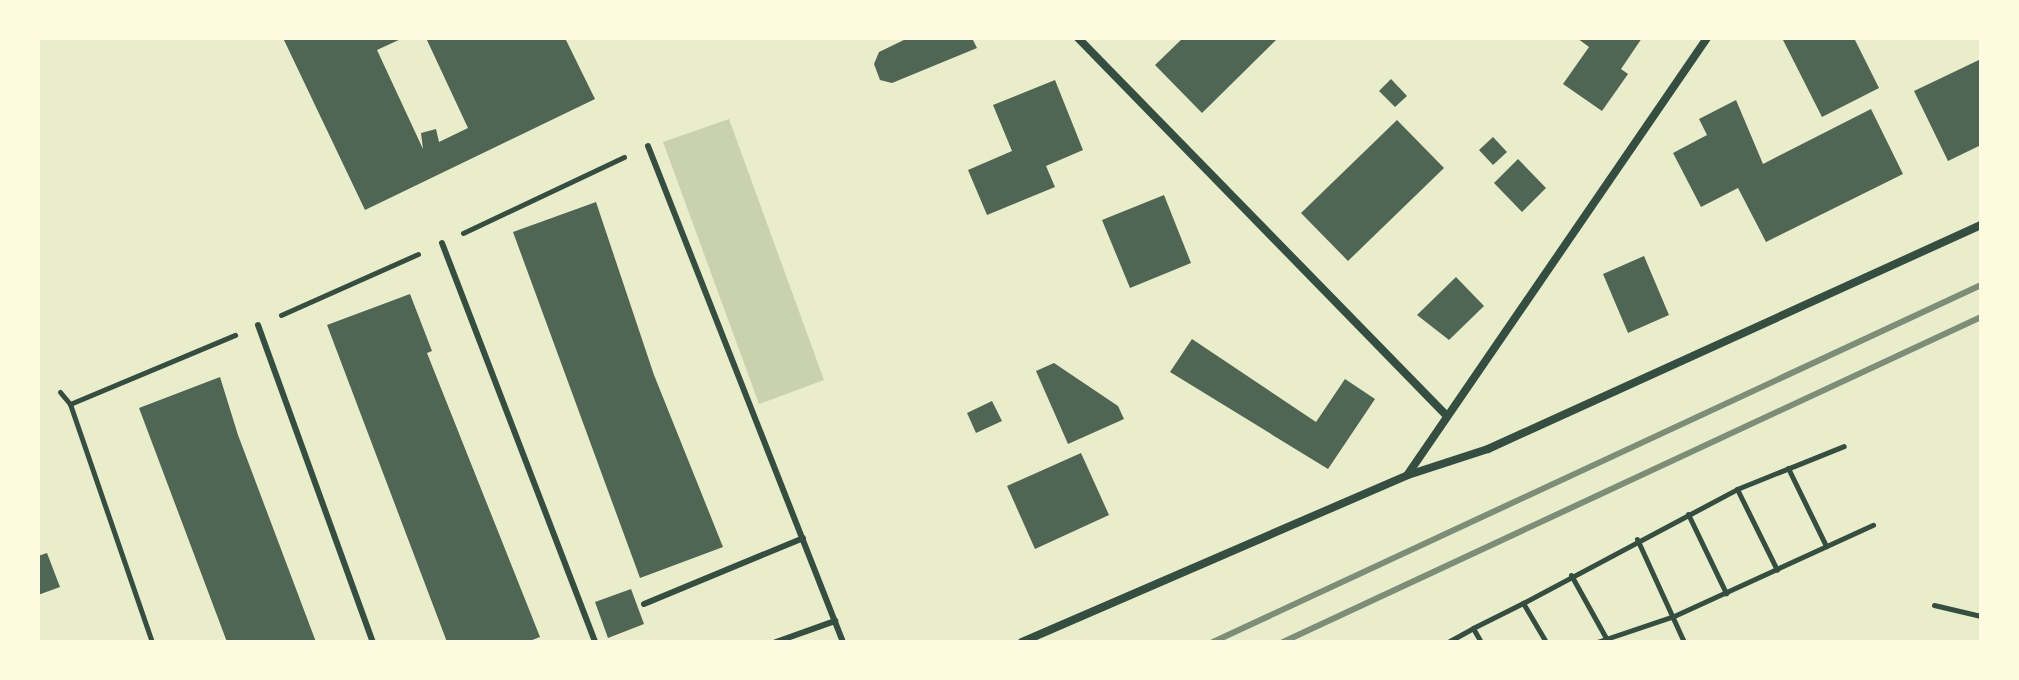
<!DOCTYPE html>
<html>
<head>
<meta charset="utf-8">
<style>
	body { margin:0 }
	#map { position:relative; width:2019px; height:680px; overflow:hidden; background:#e9edc9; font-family:"Space Grotesk",sans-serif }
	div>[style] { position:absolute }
	.green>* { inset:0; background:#cad2ad }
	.building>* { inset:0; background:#4f6655 }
	.path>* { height:5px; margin:-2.5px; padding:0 2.5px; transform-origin:2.5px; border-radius:2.5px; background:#344e41 }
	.service>* { height:6px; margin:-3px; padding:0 3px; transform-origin:3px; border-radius:3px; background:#344e41 }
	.minor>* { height:8px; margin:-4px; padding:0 4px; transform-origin:4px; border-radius:4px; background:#344e41 }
	.rail>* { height:6px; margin:-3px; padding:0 3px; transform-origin:3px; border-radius:3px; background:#7c8e77 }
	span { translate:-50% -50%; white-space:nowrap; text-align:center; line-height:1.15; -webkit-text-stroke:6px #fefae0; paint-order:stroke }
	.frame { position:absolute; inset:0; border:40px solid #fefae0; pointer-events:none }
</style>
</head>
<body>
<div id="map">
	<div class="green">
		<i style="clip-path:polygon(729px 119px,824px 380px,759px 404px,663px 142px)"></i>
	</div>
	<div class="building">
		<i style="clip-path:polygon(283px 38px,403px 38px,377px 50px,423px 149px,421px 133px,436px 129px,439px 142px,468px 128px,426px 38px,565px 38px,595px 99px,365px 210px)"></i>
		<i style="clip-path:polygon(908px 38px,972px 38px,977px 48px,892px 83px,880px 80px,874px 64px,879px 52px)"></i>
		<i style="clip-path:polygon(1183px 38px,1278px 38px,1202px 113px,1155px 65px)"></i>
		<i style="clip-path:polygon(1577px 38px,1642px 38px,1621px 69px,1628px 74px,1602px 111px,1563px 84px,1589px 47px)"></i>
		<i style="clip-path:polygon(1782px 38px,1854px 38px,1879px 88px,1822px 117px)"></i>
		<i style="clip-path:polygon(1981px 59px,1981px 145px,1948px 161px,1914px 91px)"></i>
		<i style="clip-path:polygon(1391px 79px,1407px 96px,1395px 107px,1379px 91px)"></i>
		<i style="clip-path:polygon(1055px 80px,1083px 150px,1046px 166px,1055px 187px,987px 215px,968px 170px,1012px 151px,993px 105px)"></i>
		<i style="clip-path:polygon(1736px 100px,1763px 164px,1871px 109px,1903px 174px,1766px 242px,1738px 188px,1701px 207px,1673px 153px,1707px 135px,1699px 119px)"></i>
		<i style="clip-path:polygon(1397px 120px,1444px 168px,1348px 261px,1301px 213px)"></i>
		<i style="clip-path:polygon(1493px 137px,1507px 152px,1493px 165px,1479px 150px)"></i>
		<i style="clip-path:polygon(1518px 159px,1546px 188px,1522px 212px,1494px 183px)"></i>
		<i style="clip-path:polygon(1164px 195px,1191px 263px,1130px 288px,1102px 220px)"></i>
		<i style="clip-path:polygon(596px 202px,654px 375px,723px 547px,640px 578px,513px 232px)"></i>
		<i style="clip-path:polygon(1644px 256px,1669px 315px,1628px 333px,1603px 274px)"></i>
		<i style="clip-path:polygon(1456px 277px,1484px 306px,1449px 340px,1417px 315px)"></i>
		<i style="clip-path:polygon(410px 294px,432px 351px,427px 353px,540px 637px,527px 642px,447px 642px,327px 325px)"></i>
		<i style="clip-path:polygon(1192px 339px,1316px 422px,1345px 379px,1375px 399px,1328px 469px,1170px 372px)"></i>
		<i style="clip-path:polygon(1054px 363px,1118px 406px,1124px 419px,1068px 444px,1036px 371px)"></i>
		<i style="clip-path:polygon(220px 377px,238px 435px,316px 642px,227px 642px,139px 408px)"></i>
		<i style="clip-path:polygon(992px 401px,1002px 421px,976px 433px,967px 413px)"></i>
		<i style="clip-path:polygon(1081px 453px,1109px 515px,1035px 549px,1007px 486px)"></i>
		<i style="clip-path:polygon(47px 553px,60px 587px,38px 595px,38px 556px)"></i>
		<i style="clip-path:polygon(631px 589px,644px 624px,608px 638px,595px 602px)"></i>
	</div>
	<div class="path">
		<i style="left:463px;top:233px;width:178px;rotate:-25.3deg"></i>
		<i style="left:281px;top:315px;width:150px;rotate:-24deg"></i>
		<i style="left:60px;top:392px;width:16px;rotate:50deg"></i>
		<i style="left:70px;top:404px;width:252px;rotate:71deg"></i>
		<i style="left:70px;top:404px;width:179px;rotate:-22.7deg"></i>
		<i style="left:1788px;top:468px;width:87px;rotate:64deg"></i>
		<i style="left:1737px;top:489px;width:90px;rotate:63.7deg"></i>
		<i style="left:1688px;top:514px;width:88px;rotate:64.3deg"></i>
		<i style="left:1637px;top:539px;width:113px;rotate:65.5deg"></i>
		<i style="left:1571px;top:575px;width:72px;rotate:60.9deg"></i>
		<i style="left:1934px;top:605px;width:48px;rotate:13.2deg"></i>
		<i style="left:1448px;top:642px;width:29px;rotate:-29deg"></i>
		<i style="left:1481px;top:642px;width:16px;rotate:-120deg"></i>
		<i style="left:1473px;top:628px;width:56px;rotate:-26.6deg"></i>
		<i style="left:1546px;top:642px;width:45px;rotate:-120.5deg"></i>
		<i style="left:1523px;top:603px;width:242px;rotate:-28deg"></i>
		<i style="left:1737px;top:489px;width:115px;rotate:-21.9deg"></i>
		<i style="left:1597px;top:642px;width:81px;rotate:-18.7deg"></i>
		<i style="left:1674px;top:616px;width:219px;rotate:-24.6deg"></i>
	</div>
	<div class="service">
		<i style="left:648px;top:146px;width:533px;rotate:68.54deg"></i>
		<i style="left:442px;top:243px;width:427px;rotate:69deg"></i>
		<i style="left:258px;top:325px;width:337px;rotate:70.1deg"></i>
		<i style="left:644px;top:604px;width:172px;rotate:-22.5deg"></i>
		<i style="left:776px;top:642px;width:63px;rotate:-19.6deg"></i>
	</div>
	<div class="minor">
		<i style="left:1078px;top:38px;width:527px;rotate:45.69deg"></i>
		<i style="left:1408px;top:474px;width:529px;rotate:-55.56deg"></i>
		<i style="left:1022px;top:642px;width:421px;rotate:-23.4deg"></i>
		<i style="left:1408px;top:475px;width:84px;rotate:-18deg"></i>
		<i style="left:1488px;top:449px;width:542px;rotate:-24.44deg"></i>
	</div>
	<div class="rail">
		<i style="left:1213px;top:642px;width:847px;rotate:-24.93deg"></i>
		<i style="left:1283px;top:642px;width:770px;rotate:-24.97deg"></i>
	</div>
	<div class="frame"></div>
</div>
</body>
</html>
